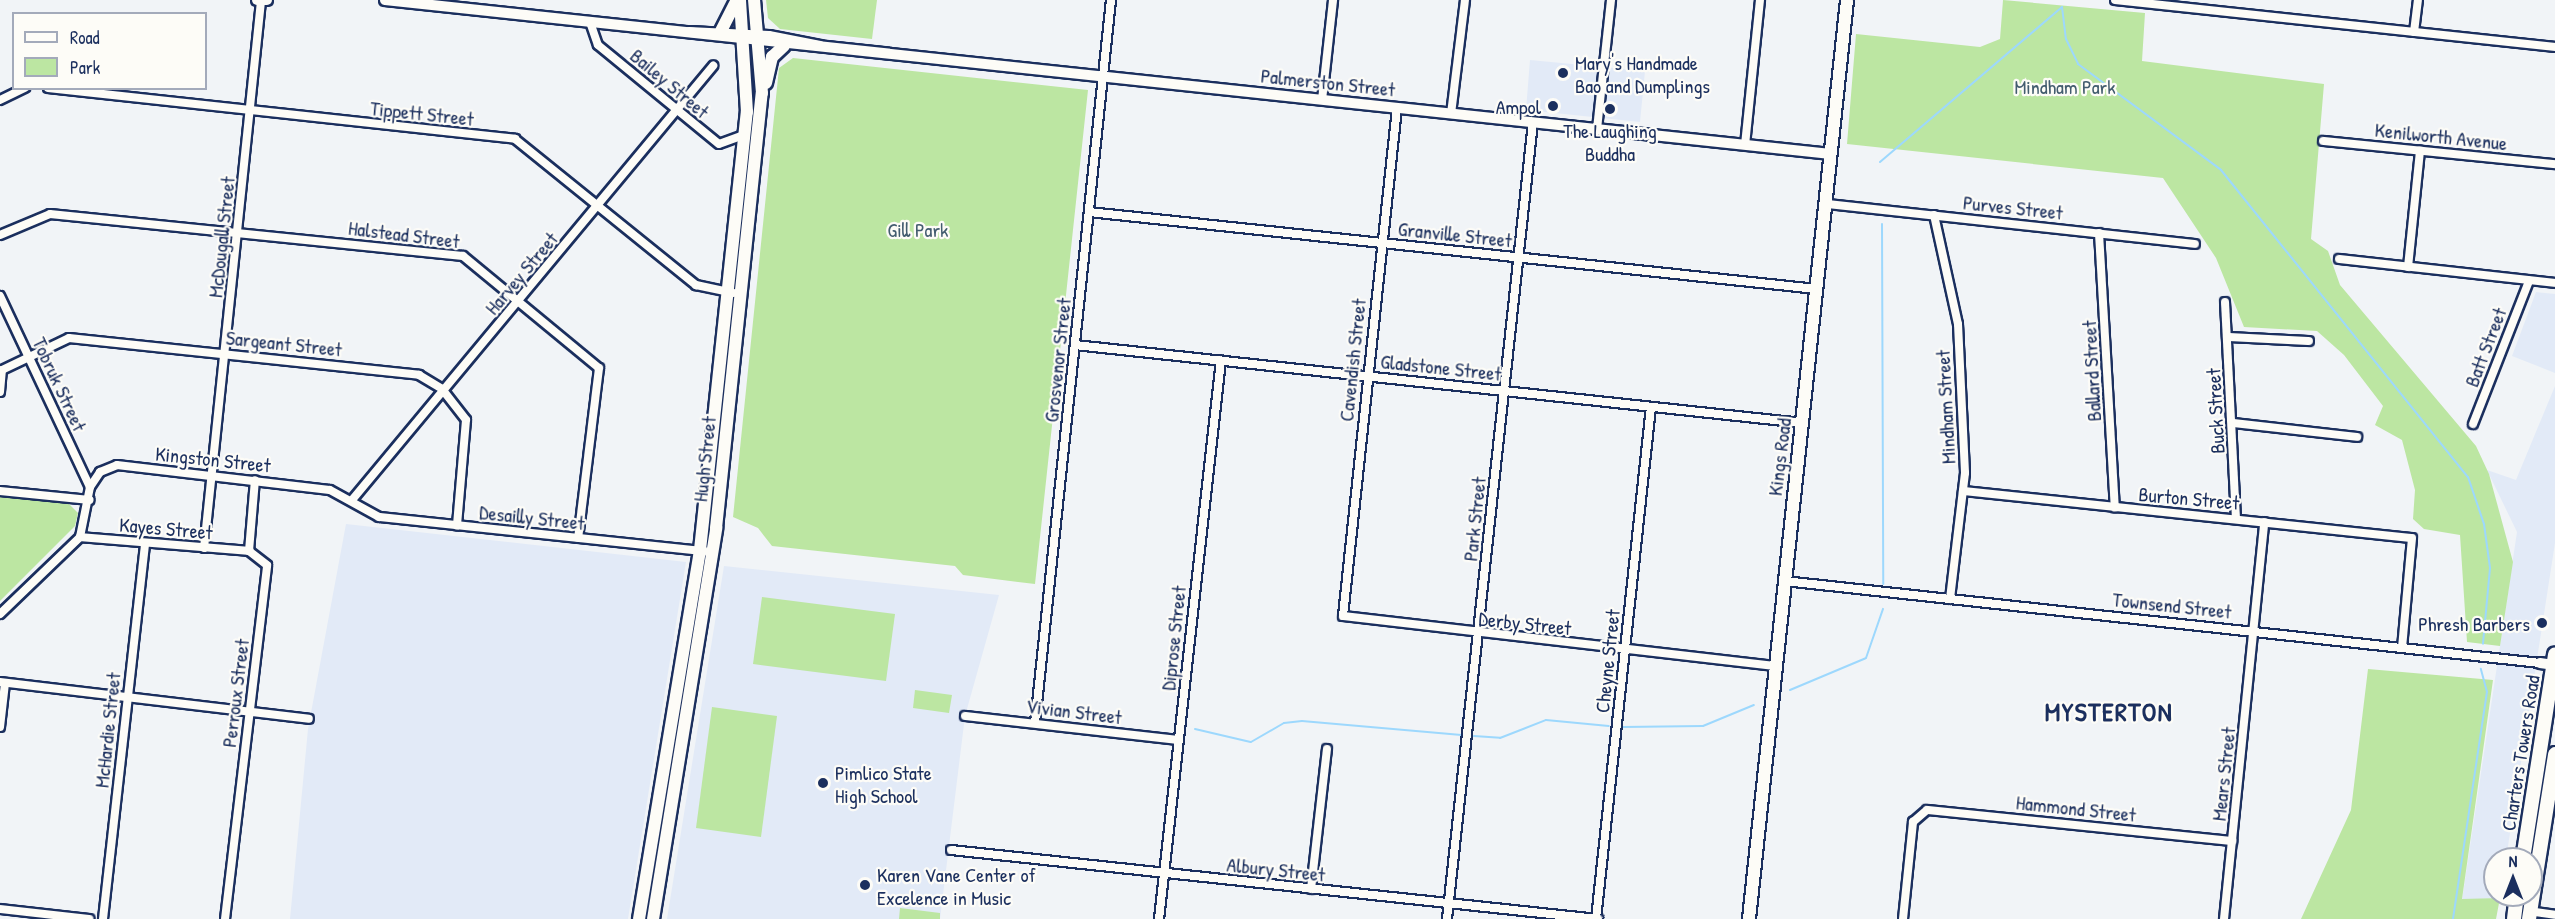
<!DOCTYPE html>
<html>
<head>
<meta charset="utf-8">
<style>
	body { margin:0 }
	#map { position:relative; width:2555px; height:919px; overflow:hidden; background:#f1f4f7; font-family:"Patrick Hand",sans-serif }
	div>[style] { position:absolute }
	.built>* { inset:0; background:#e2eaf7 }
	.green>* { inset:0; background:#bce6a2 }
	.stream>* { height:2px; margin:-1px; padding:0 1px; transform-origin:1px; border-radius:1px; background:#9dd8fd }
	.roads { filter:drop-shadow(2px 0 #1b2f5e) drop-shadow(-2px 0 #1b2f5e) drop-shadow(0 2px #1b2f5e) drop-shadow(0 -2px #1b2f5e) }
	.minor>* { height:8px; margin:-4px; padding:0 4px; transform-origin:4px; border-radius:4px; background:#fdfcf7 }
	.tertiary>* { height:10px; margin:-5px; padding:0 5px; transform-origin:5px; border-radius:5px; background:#fdfcf7 }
	.secondary>* { height:12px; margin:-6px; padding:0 6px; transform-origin:6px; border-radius:6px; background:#fdfcf7 }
	.primary>* { height:14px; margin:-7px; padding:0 7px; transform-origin:7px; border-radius:7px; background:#fdfcf7 }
	.dots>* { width:16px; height:16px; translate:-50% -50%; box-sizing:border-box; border:3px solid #fdfcf7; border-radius:50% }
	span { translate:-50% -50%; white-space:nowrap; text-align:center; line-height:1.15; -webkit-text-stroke:4.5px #fdfcf7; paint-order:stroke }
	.poi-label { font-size:20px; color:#1b2f5e }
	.left { translate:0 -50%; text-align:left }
	.right { translate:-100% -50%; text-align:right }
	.street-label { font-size:20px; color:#1b2f5e }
	.park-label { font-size:20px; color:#435d6f }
	.district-label { font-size:26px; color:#1b2f5e; font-weight:700; letter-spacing:1.5px }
	.legend { position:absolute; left:12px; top:12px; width:195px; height:78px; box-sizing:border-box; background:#fdfcf7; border:2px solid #a3aaba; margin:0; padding:8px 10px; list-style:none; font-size:18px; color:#1b2f5e }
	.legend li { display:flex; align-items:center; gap:12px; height:30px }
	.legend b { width:30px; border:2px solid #a3aaba }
	.north { position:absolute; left:2483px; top:847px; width:60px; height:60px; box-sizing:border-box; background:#fdfcf7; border:2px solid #a3aaba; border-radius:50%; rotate:0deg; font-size:16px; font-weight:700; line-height:24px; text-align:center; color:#1b2f5e }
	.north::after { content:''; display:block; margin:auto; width:21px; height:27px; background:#1b2f5e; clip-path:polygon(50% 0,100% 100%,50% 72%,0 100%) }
</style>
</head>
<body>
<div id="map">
	<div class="built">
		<i style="clip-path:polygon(1530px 60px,1645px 71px,1640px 122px,1526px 110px)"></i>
		<i style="clip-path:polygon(2536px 292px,2555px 294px,2555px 373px,2512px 356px)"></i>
		<i style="clip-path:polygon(2555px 386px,2555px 543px,2506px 859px,2495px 859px,2495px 895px,2500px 898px,2462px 900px,2517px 532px,2487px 470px,2516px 480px)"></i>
		<i style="clip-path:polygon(346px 524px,686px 562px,628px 919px,290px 919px,308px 729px)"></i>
		<i style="clip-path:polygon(724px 566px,999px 595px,965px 716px,940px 919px,667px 919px)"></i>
	</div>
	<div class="green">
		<i style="clip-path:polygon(766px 0,877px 0,872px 39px,780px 29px,768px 18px)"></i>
		<i style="clip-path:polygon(2003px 0,2145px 13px,2142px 61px,2324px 84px,2311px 239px,2328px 251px,2340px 285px,2476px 446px,2489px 474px,2513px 562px,2500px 646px,2467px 642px,2460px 535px,2424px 529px,2413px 519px,2415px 490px,2402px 440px,2375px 425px,2383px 406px,2344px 355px,2317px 331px,2244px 327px,2216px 258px,2163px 178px,1847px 144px,1856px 34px,1980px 47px,2000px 39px)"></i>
		<i style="clip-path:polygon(793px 58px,1088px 90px,1035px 584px,963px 575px,955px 566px,772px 546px,758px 528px,733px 517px,779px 68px)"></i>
		<i style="clip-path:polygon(0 494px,67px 502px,78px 513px,75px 526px,0 601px)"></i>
		<i style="clip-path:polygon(762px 597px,895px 614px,886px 681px,753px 664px)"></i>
		<i style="clip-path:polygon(2368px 669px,2493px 680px,2462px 899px,2500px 898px,2496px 919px,2301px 919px,2351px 810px)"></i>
		<i style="clip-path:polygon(915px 690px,952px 695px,949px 713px,913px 708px)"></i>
		<i style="clip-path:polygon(712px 707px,777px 716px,761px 837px,696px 828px)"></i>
		<i style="clip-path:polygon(900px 908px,940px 913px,940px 919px,899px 919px)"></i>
	</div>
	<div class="stream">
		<i style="left:2062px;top:7px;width:32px;rotate:83deg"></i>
		<i style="left:2066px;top:39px;width:28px;rotate:64deg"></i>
		<i style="left:2078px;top:64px;width:178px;rotate:36.5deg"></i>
		<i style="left:2221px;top:170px;width:394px;rotate:51.2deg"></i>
		<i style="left:2468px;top:477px;width:50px;rotate:71.2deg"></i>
		<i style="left:2484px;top:524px;width:44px;rotate:82.2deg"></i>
		<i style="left:2490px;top:568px;width:76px;rotate:95.3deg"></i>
		<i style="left:1880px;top:162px;width:239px;rotate:-40.4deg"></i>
		<i style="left:1882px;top:224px;width:360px;rotate:89.8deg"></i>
		<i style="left:1790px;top:690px;width:82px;rotate:-22.8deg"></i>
		<i style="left:1866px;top:658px;width:52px;rotate:-70.9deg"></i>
		<i style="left:1623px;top:727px;width:80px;rotate:-0.7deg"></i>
		<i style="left:1703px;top:726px;width:55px;rotate:-22.4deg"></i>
		<i style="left:1195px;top:729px;width:57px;rotate:13.1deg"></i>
		<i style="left:1251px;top:742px;width:38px;rotate:-30deg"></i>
		<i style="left:1284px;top:723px;width:18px;rotate:-6deg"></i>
		<i style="left:1302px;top:721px;width:160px;rotate:5deg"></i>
		<i style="left:1474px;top:736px;width:26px;rotate:4deg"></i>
		<i style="left:1500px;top:738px;width:49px;rotate:-21.4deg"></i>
		<i style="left:1546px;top:720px;width:63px;rotate:5.4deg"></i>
		<i style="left:2453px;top:919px;width:230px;rotate:-81.5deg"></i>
		<i style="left:2487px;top:692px;width:24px;rotate:-105deg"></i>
	</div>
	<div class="roads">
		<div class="minor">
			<i style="left:2115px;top:0;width:443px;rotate:6.1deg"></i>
			<i style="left:590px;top:22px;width:24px;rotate:71deg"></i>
			<i style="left:598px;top:45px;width:156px;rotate:39.3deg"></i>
			<i style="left:719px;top:144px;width:27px;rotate:-20deg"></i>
			<i style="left:2414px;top:32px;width:32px;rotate:-83deg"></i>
			<i style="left:48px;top:88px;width:470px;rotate:6.2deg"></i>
			<i style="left:515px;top:139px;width:233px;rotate:38.9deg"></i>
			<i style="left:696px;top:285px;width:38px;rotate:12deg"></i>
			<i style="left:0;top:100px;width:28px;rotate:-26deg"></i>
			<i style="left:1322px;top:100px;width:101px;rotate:-83.7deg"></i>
			<i style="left:1397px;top:108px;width:511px;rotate:96.07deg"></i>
			<i style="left:1343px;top:616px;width:435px;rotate:6.6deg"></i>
			<i style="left:1451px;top:114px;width:115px;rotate:-83deg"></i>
			<i style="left:1597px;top:129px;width:130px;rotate:-83.8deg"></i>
			<i style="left:2323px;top:141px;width:233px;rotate:5.7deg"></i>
			<i style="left:1745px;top:145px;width:146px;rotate:-84.1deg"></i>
			<i style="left:1827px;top:204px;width:370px;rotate:6.2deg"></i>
			<i style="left:1089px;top:212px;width:732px;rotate:6.04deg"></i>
			<i style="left:1934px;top:215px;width:112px;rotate:77.6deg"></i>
			<i style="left:1958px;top:324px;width:149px;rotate:87.3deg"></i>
			<i style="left:1965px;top:473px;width:127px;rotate:96.8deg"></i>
			<i style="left:2099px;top:233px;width:275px;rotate:86.7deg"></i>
			<i style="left:0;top:235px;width:54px;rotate:-22.8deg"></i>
			<i style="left:50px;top:214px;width:415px;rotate:5.8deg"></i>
			<i style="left:463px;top:256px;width:176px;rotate:39.5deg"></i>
			<i style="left:599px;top:368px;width:171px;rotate:97deg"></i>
			<i style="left:2339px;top:259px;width:217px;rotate:6.3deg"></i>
			<i style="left:2408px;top:267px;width:117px;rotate:-84.1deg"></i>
			<i style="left:0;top:296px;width:211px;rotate:64.8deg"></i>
			<i style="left:2225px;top:302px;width:217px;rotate:87.1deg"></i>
			<i style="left:2228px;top:337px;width:81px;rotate:2.8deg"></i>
			<i style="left:1075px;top:345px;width:732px;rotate:6.12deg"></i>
			<i style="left:0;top:392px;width:22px;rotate:-85deg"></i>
			<i style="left:2px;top:370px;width:74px;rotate:-25.5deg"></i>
			<i style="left:69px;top:338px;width:352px;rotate:6deg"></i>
			<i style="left:419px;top:375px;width:27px;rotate:31deg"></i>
			<i style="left:442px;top:389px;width:39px;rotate:52deg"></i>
			<i style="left:466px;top:420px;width:106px;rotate:94.9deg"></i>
			<i style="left:2233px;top:423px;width:125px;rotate:6.4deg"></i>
			<i style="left:2473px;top:424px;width:154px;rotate:-68.6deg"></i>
			<i style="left:0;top:491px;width:90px;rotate:5.7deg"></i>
			<i style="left:1963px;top:491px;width:451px;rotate:6deg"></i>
			<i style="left:2412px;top:538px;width:109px;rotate:95.2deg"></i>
			<i style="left:352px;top:500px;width:565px;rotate:-50.25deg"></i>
			<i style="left:80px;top:537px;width:170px;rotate:4.7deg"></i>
			<i style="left:204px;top:548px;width:550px;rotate:-84.05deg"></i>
			<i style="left:1784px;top:581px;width:760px;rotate:6.19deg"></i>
			<i style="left:0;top:614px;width:111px;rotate:-43.9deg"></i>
			<i style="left:80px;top:537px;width:51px;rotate:-78.7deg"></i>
			<i style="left:90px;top:487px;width:18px;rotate:-56deg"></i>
			<i style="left:100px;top:472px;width:18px;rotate:-22deg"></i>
			<i style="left:117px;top:465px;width:214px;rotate:6.7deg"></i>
			<i style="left:330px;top:490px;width:56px;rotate:28.9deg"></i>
			<i style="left:379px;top:517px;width:328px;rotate:6deg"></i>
			<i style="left:0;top:682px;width:311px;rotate:6.8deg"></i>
			<i style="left:965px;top:716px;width:215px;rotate:6.4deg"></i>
			<i style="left:1035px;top:723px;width:727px;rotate:-84deg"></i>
			<i style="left:0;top:727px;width:44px;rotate:-83.5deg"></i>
			<i style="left:951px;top:850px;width:651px;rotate:6.09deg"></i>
			<i style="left:1311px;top:889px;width:141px;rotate:-83.5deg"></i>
			<i style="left:0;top:909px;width:90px;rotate:6.4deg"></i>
			<i style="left:2528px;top:911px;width:27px;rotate:8deg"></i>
			<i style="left:103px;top:919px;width:376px;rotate:-83.6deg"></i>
			<i style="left:225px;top:919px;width:356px;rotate:-83.2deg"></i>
			<i style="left:267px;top:565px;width:23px;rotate:-142deg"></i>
			<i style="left:249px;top:551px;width:71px;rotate:-85.2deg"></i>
			<i style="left:1159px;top:919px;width:562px;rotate:-83.67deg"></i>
			<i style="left:1447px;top:919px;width:802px;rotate:-83.84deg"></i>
			<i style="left:1596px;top:919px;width:515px;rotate:-83.87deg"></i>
			<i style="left:1903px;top:919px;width:98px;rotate:-84.1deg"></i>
			<i style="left:1913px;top:822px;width:18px;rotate:-41deg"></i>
			<i style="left:1927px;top:810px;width:307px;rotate:5.8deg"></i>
			<i style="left:2224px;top:919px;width:399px;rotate:-84.2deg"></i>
		</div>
		<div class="tertiary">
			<i style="left:257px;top:0;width:10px"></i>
			<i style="left:385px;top:0;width:1454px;rotate:6.08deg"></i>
			<i style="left:689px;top:32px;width:80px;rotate:2.9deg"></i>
			<i style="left:769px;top:36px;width:52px;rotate:11.1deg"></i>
			<i style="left:2540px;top:663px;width:15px;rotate:8deg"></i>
		</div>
		<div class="secondary">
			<i style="left:721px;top:31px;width:35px;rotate:-63deg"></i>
			<i style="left:766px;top:83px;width:27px;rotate:-77deg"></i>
			<i style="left:772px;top:57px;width:16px;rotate:-43deg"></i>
			<i style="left:639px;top:919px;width:374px;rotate:-80.6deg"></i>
			<i style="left:700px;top:550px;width:441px;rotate:-83.9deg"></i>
			<i style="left:747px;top:112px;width:112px;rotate:-93.6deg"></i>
			<i style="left:653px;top:919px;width:396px;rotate:-80.8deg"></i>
			<i style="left:716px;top:528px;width:437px;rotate:-84deg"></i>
			<i style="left:762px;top:93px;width:93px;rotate:-94.9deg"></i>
			<i style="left:1749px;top:919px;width:924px;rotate:-83.91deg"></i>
		</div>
		<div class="primary">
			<i style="left:2523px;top:859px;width:207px;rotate:-81.1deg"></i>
			<i style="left:2514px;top:919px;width:24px;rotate:-83deg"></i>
			<i style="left:2529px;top:919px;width:167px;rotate:-81deg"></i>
		</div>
	</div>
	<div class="dots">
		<i style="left:1563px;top:73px;background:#1b2f5e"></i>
		<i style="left:1553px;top:106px;background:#1b2f5e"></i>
		<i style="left:1610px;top:109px;background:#1b2f5e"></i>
		<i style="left:2542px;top:623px;background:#1b2f5e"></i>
		<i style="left:823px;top:783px;background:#1b2f5e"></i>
		<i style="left:865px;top:885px;background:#1b2f5e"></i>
	</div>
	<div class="poi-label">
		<span class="left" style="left:1575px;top:74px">Mary's Handmade<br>Bao and Dumplings</span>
		<span class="right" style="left:1541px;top:106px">Ampol</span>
		<span style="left:1610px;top:142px">The Laughing<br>Buddha</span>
		<span class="right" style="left:2530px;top:623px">Phresh Barbers</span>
		<span class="left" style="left:835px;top:784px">Pimlico State<br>High School</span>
		<span class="left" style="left:877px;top:886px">Karen Vane Center of<br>Excelence in Music</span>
	</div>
	<div class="street-label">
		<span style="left:1328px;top:82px;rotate:6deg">Palmerston Street</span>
		<span style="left:670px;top:83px;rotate:40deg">Bailey Street</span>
		<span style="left:422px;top:113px;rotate:6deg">Tippett Street</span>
		<span style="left:2441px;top:136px;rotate:6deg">Kenilworth Avenue</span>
		<span style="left:2013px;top:207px;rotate:6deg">Purves Street</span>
		<span style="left:404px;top:234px;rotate:7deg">Halstead Street</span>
		<span style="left:1455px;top:234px;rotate:6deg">Granville Street</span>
		<span style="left:221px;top:237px;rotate:-84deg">McDougall Street</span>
		<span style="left:521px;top:273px;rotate:-50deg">Harvey Street</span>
		<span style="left:284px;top:343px;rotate:6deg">Sargeant Street</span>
		<span style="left:2485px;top:347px;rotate:-69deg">Batt Street</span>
		<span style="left:1057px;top:360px;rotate:-84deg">Grosvenor Street</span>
		<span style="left:1352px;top:360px;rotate:-84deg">Cavendish Street</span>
		<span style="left:1441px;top:367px;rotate:6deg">Gladstone Street</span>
		<span style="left:2091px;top:371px;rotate:-93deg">Ballard Street</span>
		<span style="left:60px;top:384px;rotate:65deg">Tobruk Street</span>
		<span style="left:1945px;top:407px;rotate:-93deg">Mindham Street</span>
		<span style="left:2215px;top:411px;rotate:-93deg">Buck Street</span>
		<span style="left:1779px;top:457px;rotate:-83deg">Kings Road</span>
		<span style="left:213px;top:459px;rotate:6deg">Kingston Street</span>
		<span style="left:704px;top:459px;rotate:-84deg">Hugh Street</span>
		<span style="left:2189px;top:498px;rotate:5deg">Burton Street</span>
		<span style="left:532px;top:517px;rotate:6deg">Desailly Street</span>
		<span style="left:1474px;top:519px;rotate:-84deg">Park Street</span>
		<span style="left:166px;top:528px;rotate:5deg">Kayes Street</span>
		<span style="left:2172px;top:605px;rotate:6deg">Townsend Street</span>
		<span style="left:1525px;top:623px;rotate:6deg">Derby Street</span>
		<span style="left:1173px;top:638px;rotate:-84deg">Diprose Street</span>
		<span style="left:1607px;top:661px;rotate:-84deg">Cheyne Street</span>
		<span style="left:235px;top:693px;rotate:-83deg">Perroux Street</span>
		<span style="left:1074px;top:711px;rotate:7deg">Vivian Street</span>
		<span style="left:107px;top:730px;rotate:-84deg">McHardie Street</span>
		<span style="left:2520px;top:753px;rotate:-81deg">Charters Towers Road</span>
		<span style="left:2223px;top:774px;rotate:-84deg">Mears Street</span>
		<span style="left:2076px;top:808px;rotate:6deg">Hammond Street</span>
		<span style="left:1276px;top:869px;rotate:6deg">Albury Street</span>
	</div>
	<div class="park-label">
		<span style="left:2065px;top:86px">Mindham Park</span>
		<span style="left:918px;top:229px">Gill Park</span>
	</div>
	<div class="district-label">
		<span style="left:2109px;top:712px">MYSTERTON</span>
	</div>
	<ul class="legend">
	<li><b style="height:8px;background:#fdfcf7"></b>Road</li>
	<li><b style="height:16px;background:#bce6a2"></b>Park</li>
	</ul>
	<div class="north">N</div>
</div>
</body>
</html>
